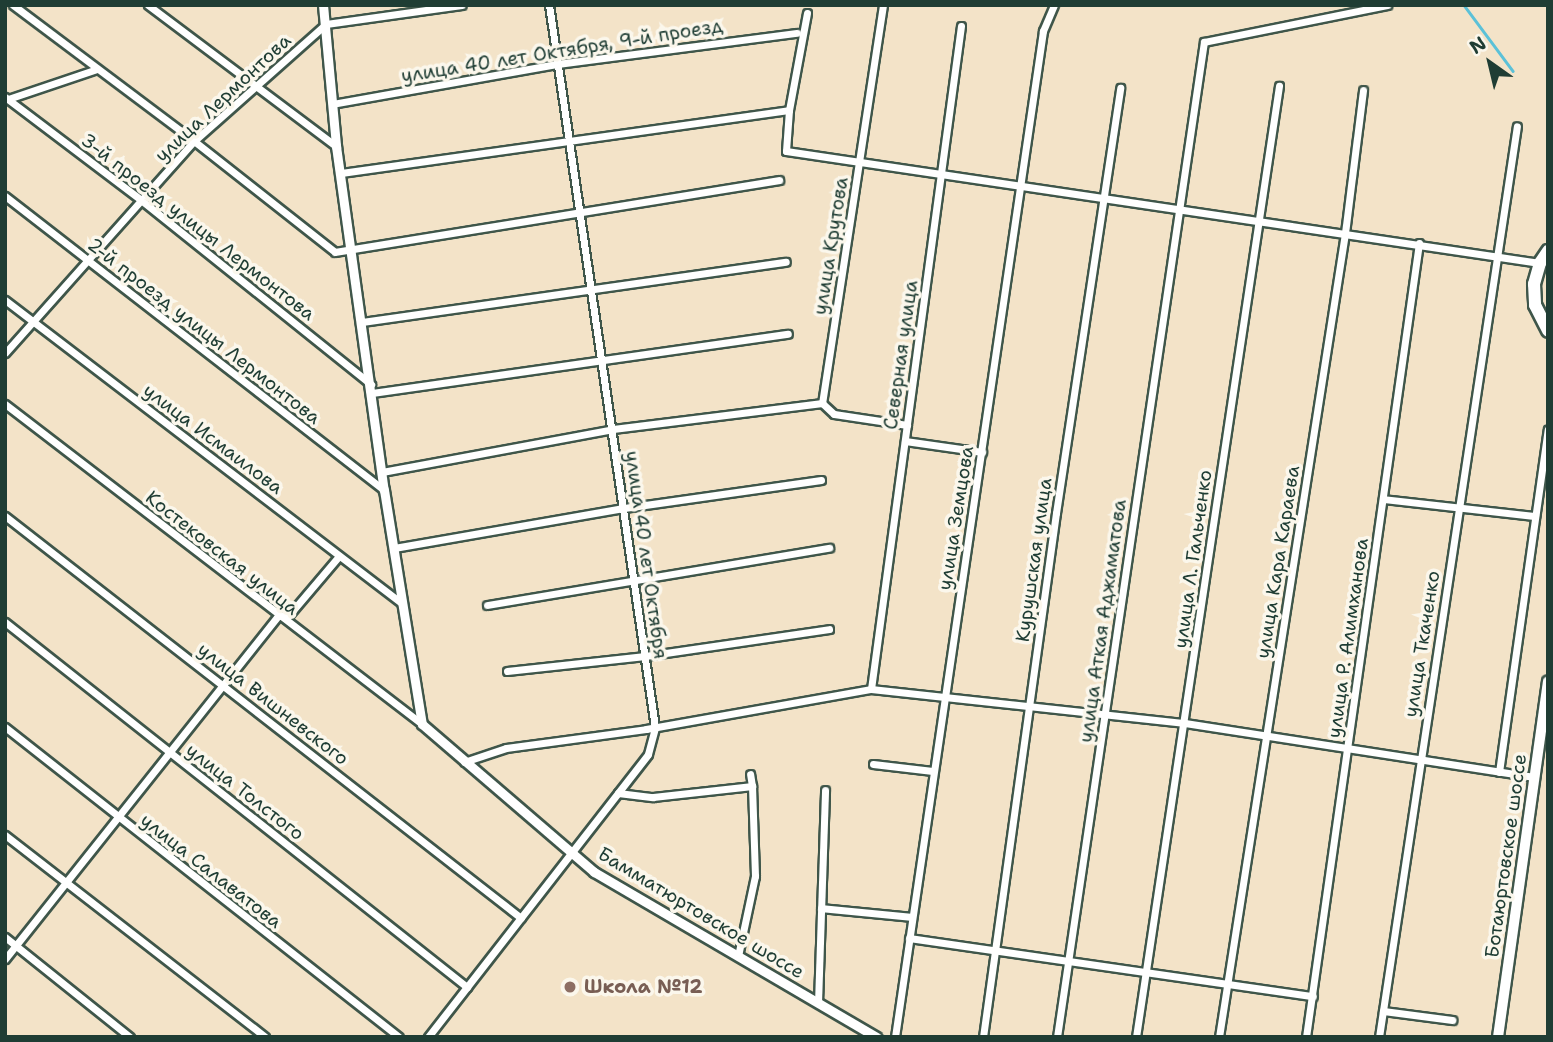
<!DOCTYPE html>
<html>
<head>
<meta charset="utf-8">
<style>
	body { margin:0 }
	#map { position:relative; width:1553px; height:1042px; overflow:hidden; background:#f3e3c8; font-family:"Shantell Sans",sans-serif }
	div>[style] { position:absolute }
	.stream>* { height:2.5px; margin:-1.25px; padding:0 1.25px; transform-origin:1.25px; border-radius:1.25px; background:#5bc1d8 }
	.roads { filter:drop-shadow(2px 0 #3f564a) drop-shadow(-2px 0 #3f564a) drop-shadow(0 2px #3f564a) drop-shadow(0 -2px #3f564a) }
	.minor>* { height:7px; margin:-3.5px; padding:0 3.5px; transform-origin:3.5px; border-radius:3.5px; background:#fff }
	.tertiary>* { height:9px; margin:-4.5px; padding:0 4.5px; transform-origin:4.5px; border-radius:4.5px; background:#fff }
	.primary>* { height:10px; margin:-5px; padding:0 5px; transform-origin:5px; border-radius:5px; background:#fff }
	.trunk>* { height:12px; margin:-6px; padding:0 6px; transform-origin:6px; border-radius:6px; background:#fff }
	.dots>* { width:19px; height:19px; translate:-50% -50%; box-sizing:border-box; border:4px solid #fbf7ec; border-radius:50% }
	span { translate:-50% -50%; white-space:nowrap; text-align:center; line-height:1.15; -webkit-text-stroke:7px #fbf7ec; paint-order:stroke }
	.street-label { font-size:19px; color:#1f3d34 }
	.education-label { font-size:19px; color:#785e54; font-weight:700 }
	.left { translate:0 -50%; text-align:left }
	.frame { position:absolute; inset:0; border:7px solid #1f3d34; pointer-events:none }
	.north { position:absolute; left:1455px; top:28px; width:70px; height:70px; -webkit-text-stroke:5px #fbf7ec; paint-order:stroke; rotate:326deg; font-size:19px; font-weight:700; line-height:28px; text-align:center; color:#1f3d34 }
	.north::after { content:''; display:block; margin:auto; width:24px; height:32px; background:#1f3d34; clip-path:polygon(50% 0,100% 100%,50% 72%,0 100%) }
</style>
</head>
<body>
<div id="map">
	<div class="stream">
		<i style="left:1464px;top:5px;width:82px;rotate:53.4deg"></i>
	</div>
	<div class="roads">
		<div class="minor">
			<i style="left:13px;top:5px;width:226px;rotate:36.9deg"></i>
			<i style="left:194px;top:141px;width:179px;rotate:38.2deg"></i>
			<i style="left:335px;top:252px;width:450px;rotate:-9.2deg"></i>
			<i style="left:148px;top:5px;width:235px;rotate:36.9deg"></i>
			<i style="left:883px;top:5px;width:403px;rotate:98.7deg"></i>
			<i style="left:822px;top:403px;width:16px;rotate:43deg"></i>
			<i style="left:834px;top:414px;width:74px;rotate:8.6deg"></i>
			<i style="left:807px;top:13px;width:99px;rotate:100.5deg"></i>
			<i style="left:789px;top:110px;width:41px;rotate:94.2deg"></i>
			<i style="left:786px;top:151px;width:762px;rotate:8.45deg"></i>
			<i style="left:5px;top:97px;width:171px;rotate:37.1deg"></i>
			<i style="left:141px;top:200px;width:295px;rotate:38.7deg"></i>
			<i style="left:8px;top:99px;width:94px;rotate:-18.6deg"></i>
			<i style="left:332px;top:104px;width:229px;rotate:-10.1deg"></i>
			<i style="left:557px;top:64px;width:242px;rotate:-7.4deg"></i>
			<i style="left:341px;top:173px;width:452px;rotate:-8deg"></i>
			<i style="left:5px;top:196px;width:480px;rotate:37.8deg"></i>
			<i style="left:5px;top:300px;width:499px;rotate:37.4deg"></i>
			<i style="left:362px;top:322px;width:428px;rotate:-8.1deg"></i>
			<i style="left:5px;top:353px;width:284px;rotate:-48.3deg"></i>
			<i style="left:194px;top:141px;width:176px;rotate:-41.6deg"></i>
			<i style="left:326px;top:24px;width:137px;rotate:-8deg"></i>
			<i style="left:372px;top:393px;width:420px;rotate:-8.1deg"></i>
			<i style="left:5px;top:404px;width:526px;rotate:37.5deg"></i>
			<i style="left:905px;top:441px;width:78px;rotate:8.1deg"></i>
			<i style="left:382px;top:472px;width:235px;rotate:-10.5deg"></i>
			<i style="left:613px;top:429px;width:211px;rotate:-7.1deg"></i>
			<i style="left:1383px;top:499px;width:153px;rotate:6.4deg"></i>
			<i style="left:5px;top:516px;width:654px;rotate:37.92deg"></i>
			<i style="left:394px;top:548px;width:233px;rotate:-9.9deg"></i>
			<i style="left:624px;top:508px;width:199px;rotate:-8.1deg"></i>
			<i style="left:487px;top:605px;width:347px;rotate:-9.5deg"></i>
			<i style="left:5px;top:622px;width:589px;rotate:38.31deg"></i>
			<i style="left:507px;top:671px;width:139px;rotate:-6.2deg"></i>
			<i style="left:645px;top:656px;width:186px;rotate:-8.3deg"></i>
			<i style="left:871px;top:689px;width:669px;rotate:-82.27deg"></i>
			<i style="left:5px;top:727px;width:501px;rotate:38.2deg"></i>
			<i style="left:464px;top:762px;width:44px;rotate:-18.4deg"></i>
			<i style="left:506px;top:748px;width:141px;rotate:-7.7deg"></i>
			<i style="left:646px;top:729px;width:229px;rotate:-10.1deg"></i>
			<i style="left:871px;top:689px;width:316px;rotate:6.2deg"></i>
			<i style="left:1185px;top:723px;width:353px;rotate:8.8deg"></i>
			<i style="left:873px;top:764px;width:60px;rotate:6.7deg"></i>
			<i style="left:1499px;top:772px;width:346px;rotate:-81.9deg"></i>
			<i style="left:618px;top:793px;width:35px;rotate:7deg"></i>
			<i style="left:653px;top:797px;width:100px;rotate:-6.3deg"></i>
			<i style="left:752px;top:786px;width:12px;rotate:-99deg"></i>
			<i style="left:5px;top:835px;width:329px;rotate:37.8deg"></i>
			<i style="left:821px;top:908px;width:91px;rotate:5.6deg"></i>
			<i style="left:5px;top:937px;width:160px;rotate:38.7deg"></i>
			<i style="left:909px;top:938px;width:408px;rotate:8.2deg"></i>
			<i style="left:738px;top:956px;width:82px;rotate:-78deg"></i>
			<i style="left:755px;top:876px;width:90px;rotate:-91.9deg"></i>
			<i style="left:5px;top:959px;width:438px;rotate:-51.5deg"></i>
			<i style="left:278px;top:616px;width:11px;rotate:-5deg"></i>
			<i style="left:289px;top:615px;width:77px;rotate:-49.7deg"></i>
			<i style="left:818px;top:1003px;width:213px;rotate:-88.1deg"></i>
			<i style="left:1383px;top:1011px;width:70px;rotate:7.4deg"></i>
			<i style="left:428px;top:1037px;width:358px;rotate:-52.1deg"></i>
			<i style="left:648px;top:754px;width:28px;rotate:-75deg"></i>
			<i style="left:655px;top:727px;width:730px;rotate:-98.35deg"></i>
			<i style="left:895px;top:1037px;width:1017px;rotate:-81.63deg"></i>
			<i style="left:1043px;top:31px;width:28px;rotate:-67deg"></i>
			<i style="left:983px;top:1037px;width:529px;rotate:-82.07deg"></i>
			<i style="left:1056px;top:513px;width:430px;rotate:-81.4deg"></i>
			<i style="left:1057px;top:1037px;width:1006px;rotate:-81.6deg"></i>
			<i style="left:1204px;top:42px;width:187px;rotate:-11.4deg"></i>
			<i style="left:1136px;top:1037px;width:962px;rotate:-81.45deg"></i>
			<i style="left:1219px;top:1037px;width:814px;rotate:-81.09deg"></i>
			<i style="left:1345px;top:233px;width:144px;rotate:-82.8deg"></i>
			<i style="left:1306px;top:1037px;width:802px;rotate:-81.9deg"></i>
			<i style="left:1379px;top:1037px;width:921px;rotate:-81.39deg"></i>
		</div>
		<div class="tertiary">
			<i style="left:323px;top:5px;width:142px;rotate:84.7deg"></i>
			<i style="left:336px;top:146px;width:347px;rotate:82.1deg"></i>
			<i style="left:384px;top:490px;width:237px;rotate:80.8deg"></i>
			<i style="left:422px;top:724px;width:227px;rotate:40.7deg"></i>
			<i style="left:594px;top:872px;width:327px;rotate:30.3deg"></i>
		</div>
		<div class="primary">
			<i style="left:1498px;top:1037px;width:359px;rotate:-82deg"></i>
		</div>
		<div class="trunk">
			<i style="left:1548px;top:251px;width:14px;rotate:124deg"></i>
			<i style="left:1540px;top:263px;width:22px;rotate:106deg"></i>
			<i style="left:1534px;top:284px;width:21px;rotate:87deg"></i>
			<i style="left:1535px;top:305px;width:29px;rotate:63deg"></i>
		</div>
	</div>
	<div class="dots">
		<i style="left:570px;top:987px;background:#8d6e63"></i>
	</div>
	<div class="street-label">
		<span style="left:562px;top:51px;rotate:-9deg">улица 40 лет Октября, 9-й проезд</span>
		<span style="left:223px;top:98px;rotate:-43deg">улица Лермонтова</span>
		<span style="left:198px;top:227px;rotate:38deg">3-й проезд улицы Лермонтова</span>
		<span style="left:831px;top:246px;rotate:-81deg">улица Крутова</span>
		<span style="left:204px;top:331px;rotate:38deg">2-й проезд улицы Лермонтова</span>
		<span style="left:901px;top:355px;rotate:-82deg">Северная улица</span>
		<span style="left:213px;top:439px;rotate:37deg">улица Исмаилова</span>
		<span style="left:956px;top:518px;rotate:-81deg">улица Земцова</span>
		<span style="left:222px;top:553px;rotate:38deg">Костековская улица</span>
		<span style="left:646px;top:555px;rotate:82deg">улица 40 лет Октября</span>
		<span style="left:1193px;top:559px;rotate:-82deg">улица Л. Гальченко</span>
		<span style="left:1034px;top:560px;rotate:-82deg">Курушская улица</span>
		<span style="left:1278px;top:562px;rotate:-81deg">улица Кара Караева</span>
		<span style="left:1103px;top:621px;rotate:-82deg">улица Аткая Аджаматова</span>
		<span style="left:1348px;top:638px;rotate:-82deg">улица Р. Алимханова</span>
		<span style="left:1422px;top:644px;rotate:-81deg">улица Ткаченко</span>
		<span style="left:273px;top:704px;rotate:38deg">улица Вишневского</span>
		<span style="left:245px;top:792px;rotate:38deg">улица Толстого</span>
		<span style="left:1506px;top:856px;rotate:-82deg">Ботаюртовское шоссе</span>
		<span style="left:211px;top:871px;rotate:38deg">улица Салаватова</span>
		<span style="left:701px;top:913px;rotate:31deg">Бамматюртовское шоссе</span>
	</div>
	<div class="education-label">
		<span class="left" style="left:584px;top:987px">Школа №12</span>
	</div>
	<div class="frame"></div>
	<div class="north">N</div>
</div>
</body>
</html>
